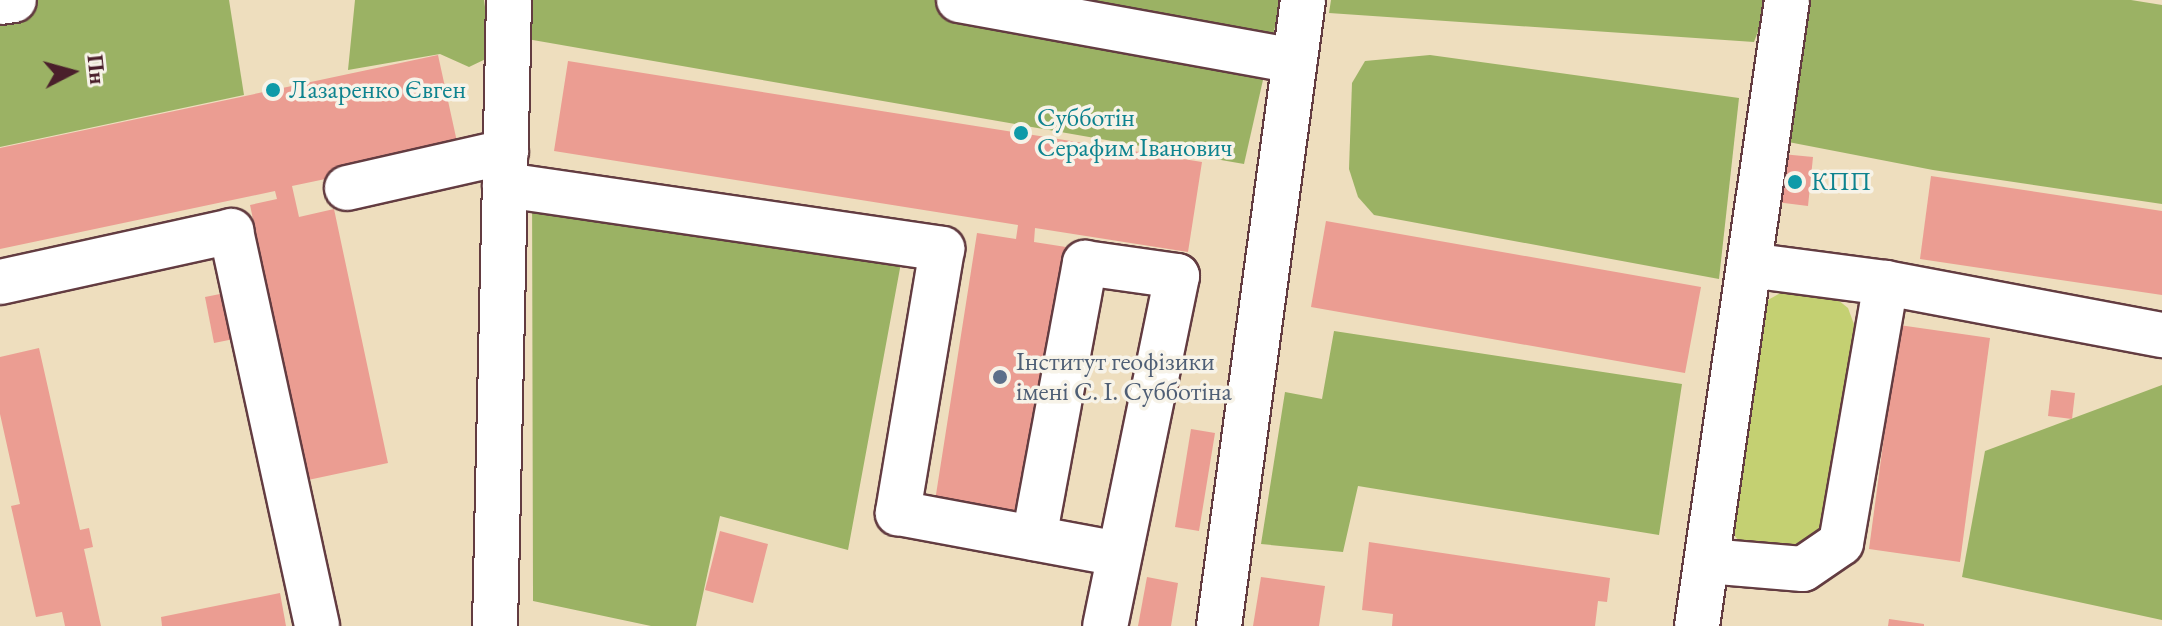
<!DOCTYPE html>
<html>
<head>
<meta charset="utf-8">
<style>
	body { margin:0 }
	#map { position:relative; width:2162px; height:626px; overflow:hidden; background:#eedebe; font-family:"EB Garamond",serif }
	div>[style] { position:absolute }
	.green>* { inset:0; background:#c4d072 }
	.forest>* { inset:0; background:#9bb264 }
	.building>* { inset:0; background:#eb9d92 }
	.roads { filter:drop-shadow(2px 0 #633c41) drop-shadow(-2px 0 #633c41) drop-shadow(0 2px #633c41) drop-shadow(0 -2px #633c41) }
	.minor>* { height:44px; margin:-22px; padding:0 22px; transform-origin:22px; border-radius:22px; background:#fff }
	.dots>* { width:22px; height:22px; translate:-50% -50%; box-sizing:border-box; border:4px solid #f7f3e8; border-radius:50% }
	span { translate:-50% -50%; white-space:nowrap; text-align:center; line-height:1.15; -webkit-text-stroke:7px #f7f3e8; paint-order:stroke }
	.culture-label { font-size:26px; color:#0d838f }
	.left { translate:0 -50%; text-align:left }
	.service-label { font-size:26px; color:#4e5e75 }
	.north { position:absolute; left:32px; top:32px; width:80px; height:80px; -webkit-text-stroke:6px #f7f3e8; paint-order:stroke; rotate:84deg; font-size:22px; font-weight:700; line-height:32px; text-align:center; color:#4a1f2b }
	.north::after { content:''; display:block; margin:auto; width:28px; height:36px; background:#4a1f2b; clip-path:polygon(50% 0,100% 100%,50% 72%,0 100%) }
</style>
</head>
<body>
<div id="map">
	<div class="green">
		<i style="clip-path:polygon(1786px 290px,1828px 292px,1848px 308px,1859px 338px,1818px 548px,1748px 553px,1722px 519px,1759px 305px)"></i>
	</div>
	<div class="forest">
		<i style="clip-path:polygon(0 0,229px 0,244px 95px,0 147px)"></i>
		<i style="clip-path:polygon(355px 0,484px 0,492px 56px,469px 67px,440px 54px,348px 70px)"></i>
		<i style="clip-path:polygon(529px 0,1281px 0,1244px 164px,527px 39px)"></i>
		<i style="clip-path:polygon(1331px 0,1770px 0,1754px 42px,1329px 13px)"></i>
		<i style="clip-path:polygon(1803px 0,2131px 0,2162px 5px,2162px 204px,1933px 170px,1778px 140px)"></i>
		<i style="clip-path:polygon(1430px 55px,1739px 98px,1719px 279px,1374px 215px,1358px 197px,1349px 169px,1352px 83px,1365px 61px)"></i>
		<i style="clip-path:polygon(532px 175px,908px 225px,848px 550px,720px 516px,696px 626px,651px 626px,533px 601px)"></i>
		<i style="clip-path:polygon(1334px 331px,1682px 384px,1659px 535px,1358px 486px,1343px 552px,1261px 544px,1285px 392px,1322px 399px)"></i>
		<i style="clip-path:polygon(2162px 385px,2162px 620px,1962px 577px,1985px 451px)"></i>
	</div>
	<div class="building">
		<i style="clip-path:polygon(438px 55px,459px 151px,292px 186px,299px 217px,334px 209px,388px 463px,308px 480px,250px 205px,277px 199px,275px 191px,0 249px,0 148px)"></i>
		<i style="clip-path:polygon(568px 61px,1202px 162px,1188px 252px,1035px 228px,1034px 242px,1066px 247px,1024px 516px,935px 501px,977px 233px,1016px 239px,1018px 225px,554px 151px)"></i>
		<i style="clip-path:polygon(1782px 154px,1813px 157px,1808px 206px,1777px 202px)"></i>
		<i style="clip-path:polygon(1931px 176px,2162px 211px,2162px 295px,1920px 259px)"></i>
		<i style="clip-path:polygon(1326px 221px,1701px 287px,1685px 373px,1311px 307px)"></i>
		<i style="clip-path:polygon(230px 292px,239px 338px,214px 343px,205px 297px)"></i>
		<i style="clip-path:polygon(1899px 325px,1990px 338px,1960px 562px,1869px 549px)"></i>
		<i style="clip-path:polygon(39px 348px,80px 530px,89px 528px,93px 547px,84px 549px,101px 626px,65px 626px,62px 612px,36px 617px,11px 506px,20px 504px,0 414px,0 357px)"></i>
		<i style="clip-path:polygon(2051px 390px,2075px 393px,2072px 419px,2048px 416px)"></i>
		<i style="clip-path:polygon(1191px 429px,1215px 433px,1199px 531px,1175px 527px)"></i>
		<i style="clip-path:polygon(720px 531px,768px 544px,753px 603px,705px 590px)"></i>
		<i style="clip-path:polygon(1369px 542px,1610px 578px,1607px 602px,1598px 601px,1595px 626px,1392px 626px,1393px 614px,1362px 610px)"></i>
		<i style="clip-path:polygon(1147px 577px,1178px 583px,1171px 626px,1138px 626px)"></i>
		<i style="clip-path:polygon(1261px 577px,1325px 586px,1319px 626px,1253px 626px)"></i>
		<i style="clip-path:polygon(280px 593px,286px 626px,162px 626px,161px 617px)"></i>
		<i style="clip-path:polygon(1889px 619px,1924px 624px,1924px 626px,1888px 626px)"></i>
	</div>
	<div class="roads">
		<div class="minor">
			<i style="left:959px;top:0;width:341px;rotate:10.3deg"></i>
			<i style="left:0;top:2px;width:14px;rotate:-8deg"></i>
			<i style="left:505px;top:185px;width:442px;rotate:8.3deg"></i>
			<i style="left:942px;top:249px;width:268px;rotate:99.5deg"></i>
			<i style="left:898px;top:513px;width:225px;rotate:10.5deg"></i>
			<i style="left:347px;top:188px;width:163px;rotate:-12.8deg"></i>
			<i style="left:1749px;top:265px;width:138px;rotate:7.5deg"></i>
			<i style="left:1886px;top:283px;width:281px;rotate:10.7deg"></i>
			<i style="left:0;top:282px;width:237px;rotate:-12.4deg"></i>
			<i style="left:231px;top:231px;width:404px;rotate:77.7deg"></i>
			<i style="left:1034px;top:538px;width:280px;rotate:-79.5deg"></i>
			<i style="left:1085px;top:263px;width:93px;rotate:8deg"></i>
			<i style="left:1177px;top:276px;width:357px;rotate:101.6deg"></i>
			<i style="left:1707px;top:561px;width:96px;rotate:4.8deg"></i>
			<i style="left:1803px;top:569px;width:46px;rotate:-34.4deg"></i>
			<i style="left:1841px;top:543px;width:264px;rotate:-80.2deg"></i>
			<i style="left:495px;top:626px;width:626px;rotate:-88.72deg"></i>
			<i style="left:1219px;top:626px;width:632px;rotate:-82.36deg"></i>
			<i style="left:1697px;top:626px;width:632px;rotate:-81.82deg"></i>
		</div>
	</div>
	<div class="dots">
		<i style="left:273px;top:90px;background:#0f9aa8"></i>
		<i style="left:1021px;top:133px;background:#0f9aa8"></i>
		<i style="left:1795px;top:182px;background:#0f9aa8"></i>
		<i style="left:1000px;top:377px;background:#5c6f8a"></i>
	</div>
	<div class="culture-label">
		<span class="left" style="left:289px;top:90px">Лазаренко Євген</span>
		<span class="left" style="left:1037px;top:133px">Субботін<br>Серафим Іванович</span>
		<span class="left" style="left:1811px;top:182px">КПП</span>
	</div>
	<div class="service-label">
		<span class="left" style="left:1016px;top:377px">Інститут геофізики<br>імені С. І. Субботіна</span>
	</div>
	<div class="north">Пн</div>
</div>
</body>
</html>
